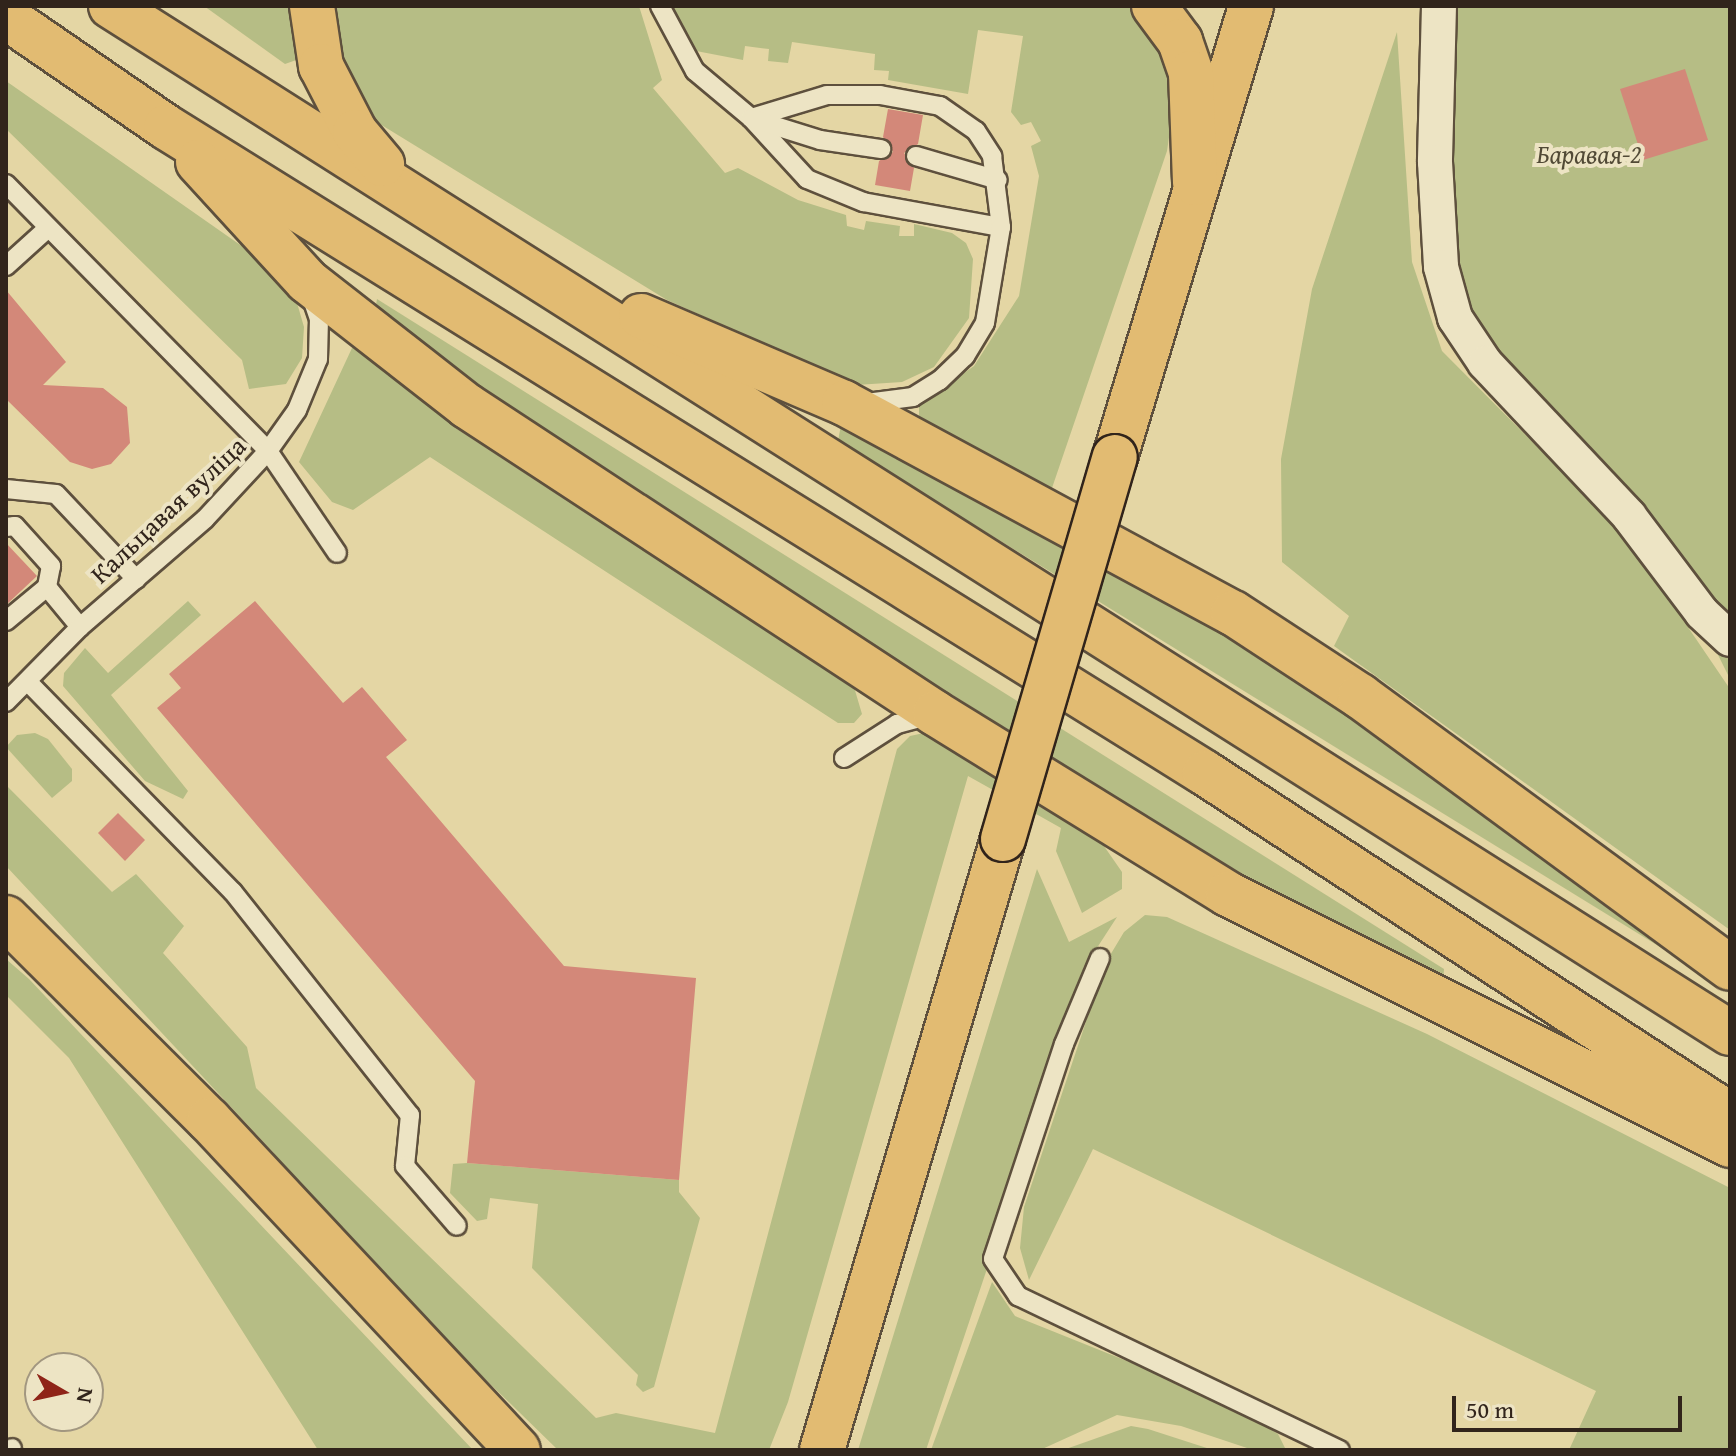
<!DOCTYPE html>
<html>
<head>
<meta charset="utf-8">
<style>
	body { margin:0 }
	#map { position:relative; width:1736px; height:1456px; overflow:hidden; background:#e4d6a4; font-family:"Gentium Book Plus",serif }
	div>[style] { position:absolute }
	.green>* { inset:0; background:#b6bd85 }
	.building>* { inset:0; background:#d38879 }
	.roads { filter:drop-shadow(2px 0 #5e503d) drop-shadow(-2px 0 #5e503d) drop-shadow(0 2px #5e503d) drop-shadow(0 -2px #5e503d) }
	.lane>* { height:18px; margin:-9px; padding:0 9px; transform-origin:9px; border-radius:9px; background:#ede4c4 }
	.street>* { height:34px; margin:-17px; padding:0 17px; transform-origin:17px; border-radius:17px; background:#ede4c4 }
	.primary>* { height:44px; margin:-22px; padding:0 22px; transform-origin:22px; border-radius:22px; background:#e2bb72 }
	.highway>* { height:44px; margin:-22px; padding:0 22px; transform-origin:22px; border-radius:22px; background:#e2bb72 }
	.bridges { filter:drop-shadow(2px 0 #31241b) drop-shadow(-2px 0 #31241b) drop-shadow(0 2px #31241b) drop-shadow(0 -2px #31241b) }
	.primary-bridge>* { height:44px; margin:-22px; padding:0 22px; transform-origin:22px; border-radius:22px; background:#e2bb72 }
	span { translate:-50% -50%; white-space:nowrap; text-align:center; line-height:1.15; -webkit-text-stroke:8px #ede4c4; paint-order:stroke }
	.park-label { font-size:26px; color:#524a36; font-style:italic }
	.street-label { font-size:26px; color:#31241b }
	.frame { position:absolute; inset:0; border:8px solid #31241b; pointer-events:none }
	.north { position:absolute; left:24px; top:1352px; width:80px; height:80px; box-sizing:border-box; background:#ede4c4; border:2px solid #a29780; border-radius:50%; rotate:99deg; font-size:22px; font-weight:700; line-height:32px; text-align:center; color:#31241b }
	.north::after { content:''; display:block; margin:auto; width:28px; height:36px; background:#8f2418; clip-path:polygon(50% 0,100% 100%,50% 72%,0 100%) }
	.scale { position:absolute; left:1452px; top:1396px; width:230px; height:36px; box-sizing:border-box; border:4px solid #31241b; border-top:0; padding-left:10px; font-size:24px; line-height:28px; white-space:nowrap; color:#31241b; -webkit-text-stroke:6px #ede4c4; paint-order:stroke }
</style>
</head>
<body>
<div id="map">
	<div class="green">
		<i style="clip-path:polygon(204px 6px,297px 6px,299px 59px,285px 64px)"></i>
		<i style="clip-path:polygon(332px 6px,639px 6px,662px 80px,653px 88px,725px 173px,738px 168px,798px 200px,846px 215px,847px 226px,864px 230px,866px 221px,900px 226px,899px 236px,914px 236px,914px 224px,952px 233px,966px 243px,973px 259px,969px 318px,934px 367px,902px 382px,856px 385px,667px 300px,375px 121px,340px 68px)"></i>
		<i style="clip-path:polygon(672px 6px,1133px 6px,1162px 41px,1174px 102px,1167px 151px,1052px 488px,919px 418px,919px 405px,974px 366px,1019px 296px,1039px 176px,1031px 146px,1041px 141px,1031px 122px,1021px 125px,1011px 112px,1023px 36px,978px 30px,968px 94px,888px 80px,889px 71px,874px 70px,875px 54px,792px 42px,788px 63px,768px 61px,769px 49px,745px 46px,743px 60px,691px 50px)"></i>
		<i style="clip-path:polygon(1450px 6px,1730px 6px,1730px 679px,1652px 522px,1496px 358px,1471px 317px,1453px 266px)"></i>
		<i style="clip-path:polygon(1397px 32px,1412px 262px,1442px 351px,1626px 536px,1730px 689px,1730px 930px,1334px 646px,1349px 616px,1282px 562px,1281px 459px,1312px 289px)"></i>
		<i style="clip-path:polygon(6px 81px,269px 265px,295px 296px,304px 327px,302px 358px,286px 384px,249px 389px,242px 360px,6px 129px)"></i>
		<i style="clip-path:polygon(377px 299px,1444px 969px,1443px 982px,1278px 900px,562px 449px,375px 311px)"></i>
		<i style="clip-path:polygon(352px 348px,375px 351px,451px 425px,816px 663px,851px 677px,862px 714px,854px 723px,838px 723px,430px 457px,353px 510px,332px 502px,299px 462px)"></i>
		<i style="clip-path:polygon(841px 425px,1026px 510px,1345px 705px,1725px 987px,838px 441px)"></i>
		<i style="clip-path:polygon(188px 601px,201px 615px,111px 695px,188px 791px,183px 799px,145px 781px,63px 686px,64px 673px,85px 648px,108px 673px)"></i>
		<i style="clip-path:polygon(938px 730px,1090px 826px,1122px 872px,1122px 889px,1082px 913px,1056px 851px,1061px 828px,968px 776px,788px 1402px,769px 1450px,558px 1450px,312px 1210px,273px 1152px,6px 866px,6px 785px,112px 892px,136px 874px,184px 926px,163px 953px,247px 1047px,256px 1088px,596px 1418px,616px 1413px,715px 1433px,897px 749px,910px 736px)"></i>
		<i style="clip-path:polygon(35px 733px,48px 739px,72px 769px,72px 781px,52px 798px,6px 747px,17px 735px)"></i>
		<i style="clip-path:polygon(1037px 869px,1069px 942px,1117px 917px,1093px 954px,926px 1450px,858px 1450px)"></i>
		<i style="clip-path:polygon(1145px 915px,1167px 917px,1427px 1034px,1730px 1188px,1730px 1450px,1569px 1450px,1596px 1391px,1093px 1149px,1029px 1280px,1020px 1248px,1024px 1207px,1106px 962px,1124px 932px)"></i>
		<i style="clip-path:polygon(6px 959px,29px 979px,473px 1450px,318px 1450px,69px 1058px,6px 995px)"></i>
		<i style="clip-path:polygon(467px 1163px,679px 1180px,679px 1192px,700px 1218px,654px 1387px,643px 1392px,636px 1385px,638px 1375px,532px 1268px,538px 1204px,490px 1198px,487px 1219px,477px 1221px,450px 1193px,453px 1164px)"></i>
		<i style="clip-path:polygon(992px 1282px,1015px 1316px,1224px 1400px,1278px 1434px,1286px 1450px,1253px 1450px,1181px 1426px,1117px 1415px,1040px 1450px,931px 1450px)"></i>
		<i style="clip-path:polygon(1131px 1426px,1148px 1429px,1213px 1450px,1063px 1450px)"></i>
	</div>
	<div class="building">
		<i style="clip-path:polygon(1685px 69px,1708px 140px,1643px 160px,1620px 89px)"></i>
		<i style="clip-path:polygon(888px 109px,923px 115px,918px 144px,904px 153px,914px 168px,910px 191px,875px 185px,879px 161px,893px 152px,883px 137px)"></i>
		<i style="clip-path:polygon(6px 290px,66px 362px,43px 385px,103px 388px,127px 407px,130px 443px,111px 464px,92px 469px,70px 462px,6px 399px)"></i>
		<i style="clip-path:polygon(6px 543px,37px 576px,6px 605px)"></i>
		<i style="clip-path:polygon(255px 601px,343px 703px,362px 687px,407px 740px,386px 757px,564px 966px,696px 978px,679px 1180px,467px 1163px,475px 1081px,157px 708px,181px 688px,169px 674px)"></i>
		<i style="clip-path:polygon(118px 813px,145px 840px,125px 861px,98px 833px)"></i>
	</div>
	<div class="roads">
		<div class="lane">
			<i style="left:660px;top:6px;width:74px;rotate:61.7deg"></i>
			<i style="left:695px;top:71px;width:73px;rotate:40deg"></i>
			<i style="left:751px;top:118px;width:83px;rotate:47.4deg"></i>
			<i style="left:807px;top:179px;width:61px;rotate:22.3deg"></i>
			<i style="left:863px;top:202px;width:140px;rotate:10.3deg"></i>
			<i style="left:751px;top:118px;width:79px;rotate:-16.8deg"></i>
			<i style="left:827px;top:95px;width:53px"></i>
			<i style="left:880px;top:95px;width:61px;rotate:10.4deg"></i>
			<i style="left:940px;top:106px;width:44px;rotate:34.8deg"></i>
			<i style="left:976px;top:131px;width:30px;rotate:57deg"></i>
			<i style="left:992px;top:156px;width:72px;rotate:82.8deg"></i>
			<i style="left:1001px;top:227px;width:97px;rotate:99.5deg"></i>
			<i style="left:985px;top:323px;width:39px;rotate:121deg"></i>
			<i style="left:965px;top:356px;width:35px;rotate:136deg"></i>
			<i style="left:940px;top:380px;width:32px;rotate:148deg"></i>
			<i style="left:913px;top:397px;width:47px;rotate:172.7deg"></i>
			<i style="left:753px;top:119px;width:70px;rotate:17.4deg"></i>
			<i style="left:820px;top:140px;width:62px;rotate:8.4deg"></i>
			<i style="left:916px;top:156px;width:85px;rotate:16.3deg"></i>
			<i style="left:6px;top:184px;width:374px;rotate:45.5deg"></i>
			<i style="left:268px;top:451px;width:123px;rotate:55.9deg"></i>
			<i style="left:6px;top:266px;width:57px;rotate:-42.1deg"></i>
			<i style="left:6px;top:489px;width:50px;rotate:5.7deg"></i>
			<i style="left:56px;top:494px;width:117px;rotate:46.7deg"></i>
			<i style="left:6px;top:527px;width:9px;rotate:-6deg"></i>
			<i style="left:15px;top:526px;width:54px;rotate:48deg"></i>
			<i style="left:51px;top:566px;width:21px;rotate:101deg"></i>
			<i style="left:47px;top:587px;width:52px;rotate:50.5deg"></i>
			<i style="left:6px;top:621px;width:53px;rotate:-39.7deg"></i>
			<i style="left:28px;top:682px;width:293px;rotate:45.7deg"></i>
			<i style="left:233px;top:892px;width:285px;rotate:51.6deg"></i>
			<i style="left:410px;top:1115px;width:51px;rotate:95.6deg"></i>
			<i style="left:405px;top:1166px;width:79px;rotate:49.1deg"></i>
			<i style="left:6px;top:702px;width:105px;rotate:-45.4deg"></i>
			<i style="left:80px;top:627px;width:165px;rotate:-40.8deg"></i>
			<i style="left:205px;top:519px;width:93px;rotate:-47.2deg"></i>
			<i style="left:268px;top:451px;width:50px;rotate:-54.7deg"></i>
			<i style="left:297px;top:410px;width:55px;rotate:-67.6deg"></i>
			<i style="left:318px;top:359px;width:40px;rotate:-88.6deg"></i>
			<i style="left:319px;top:319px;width:24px;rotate:-109deg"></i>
			<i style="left:844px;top:758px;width:63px;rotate:-32.7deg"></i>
			<i style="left:897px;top:724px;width:34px;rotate:-15deg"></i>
			<i style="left:1100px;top:958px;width:93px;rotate:112.7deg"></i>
			<i style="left:1064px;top:1044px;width:226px;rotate:108.3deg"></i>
			<i style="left:993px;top:1259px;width:45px;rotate:56deg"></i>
			<i style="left:1018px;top:1296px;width:357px;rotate:25.6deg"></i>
			<i style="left:11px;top:1450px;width:2px;rotate:-63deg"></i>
		</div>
		<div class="street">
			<i style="left:1439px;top:6px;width:156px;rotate:91.5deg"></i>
			<i style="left:1435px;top:162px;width:105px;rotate:86.7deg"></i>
			<i style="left:1441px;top:267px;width:53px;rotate:74.6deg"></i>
			<i style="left:1455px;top:318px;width:54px;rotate:56.3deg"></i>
			<i style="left:1485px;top:363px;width:210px;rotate:46.7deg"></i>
			<i style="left:1629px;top:516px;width:121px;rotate:53deg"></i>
			<i style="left:1702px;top:613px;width:38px;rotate:43deg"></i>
		</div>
		<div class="primary">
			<i style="left:1115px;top:457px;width:471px;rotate:-73.2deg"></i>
			<i style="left:822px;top:1450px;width:637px;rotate:-73.5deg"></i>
		</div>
		<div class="highway">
			<i style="left:111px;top:6px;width:1917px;rotate:32.39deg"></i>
			<i style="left:312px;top:6px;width:61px;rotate:81.5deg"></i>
			<i style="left:321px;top:66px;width:74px;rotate:62.7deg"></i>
			<i style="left:355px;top:132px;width:42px;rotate:49.8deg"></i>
			<i style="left:1154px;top:6px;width:44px;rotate:53.4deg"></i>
			<i style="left:1180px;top:41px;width:34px;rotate:71deg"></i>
			<i style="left:1191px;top:73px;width:110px;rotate:87.9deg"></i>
			<i style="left:6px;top:17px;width:194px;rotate:34.5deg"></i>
			<i style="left:166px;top:127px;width:1223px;rotate:31.87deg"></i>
			<i style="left:1205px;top:773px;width:627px;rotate:33.08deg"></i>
			<i style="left:198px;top:162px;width:161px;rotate:47.5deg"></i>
			<i style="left:307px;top:281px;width:203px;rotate:38deg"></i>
			<i style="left:467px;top:406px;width:560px;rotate:33.26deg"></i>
			<i style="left:935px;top:713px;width:344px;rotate:31.7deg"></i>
			<i style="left:1228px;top:894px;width:561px;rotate:26.57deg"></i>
			<i style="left:641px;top:316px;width:221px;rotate:23.2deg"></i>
			<i style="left:844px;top:403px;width:442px;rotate:28.4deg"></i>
			<i style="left:1233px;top:613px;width:152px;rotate:33.2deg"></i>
			<i style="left:1360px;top:696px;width:459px;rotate:36.3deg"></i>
			<i style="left:6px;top:918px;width:286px;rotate:44.9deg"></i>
			<i style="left:209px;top:1120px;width:452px;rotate:46.9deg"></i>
		</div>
	</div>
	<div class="bridges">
		<div class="primary-bridge">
			<i style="left:1003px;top:839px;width:398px;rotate:-73.7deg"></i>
		</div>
	</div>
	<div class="park-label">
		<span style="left:1589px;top:154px">Баравая-2</span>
	</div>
	<div class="street-label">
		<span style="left:168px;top:510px;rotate:-43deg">Кальцавая вуліца</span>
	</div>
	<div class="frame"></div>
	<div class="north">N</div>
	<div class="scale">50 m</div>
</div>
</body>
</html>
